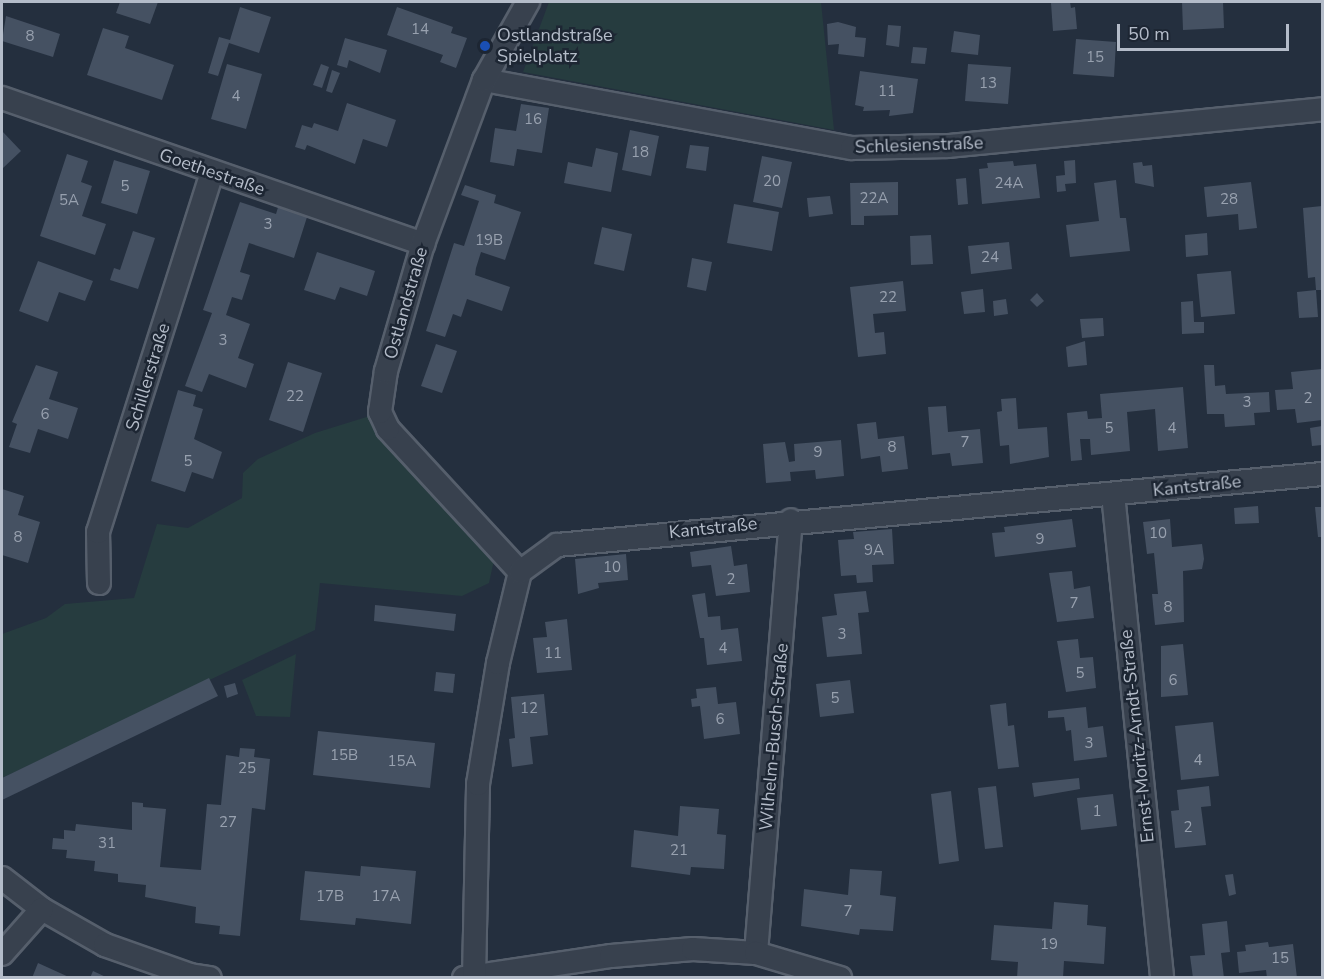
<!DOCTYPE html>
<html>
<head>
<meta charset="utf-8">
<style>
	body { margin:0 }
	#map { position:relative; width:1324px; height:979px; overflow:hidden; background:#242f3e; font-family:"Nunito Sans",sans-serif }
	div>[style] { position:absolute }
	.green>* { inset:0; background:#263c3f }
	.building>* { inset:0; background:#455162 }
	.roads { filter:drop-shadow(2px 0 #565f6c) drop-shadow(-2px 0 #565f6c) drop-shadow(0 2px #565f6c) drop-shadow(0 -2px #565f6c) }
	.minor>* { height:22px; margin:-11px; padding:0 11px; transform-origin:11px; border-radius:11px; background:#38414e }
	.dots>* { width:16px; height:16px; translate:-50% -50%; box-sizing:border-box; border:3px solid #1d2633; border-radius:50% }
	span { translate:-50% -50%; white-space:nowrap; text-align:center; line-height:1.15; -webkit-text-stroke:5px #1d2633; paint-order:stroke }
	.number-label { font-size:15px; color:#98a1af }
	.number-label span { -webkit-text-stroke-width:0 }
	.poi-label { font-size:18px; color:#b4bcc9 }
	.left { translate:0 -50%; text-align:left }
	.street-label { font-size:18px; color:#b4bcc9 }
	.frame { position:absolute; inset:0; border:3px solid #b4bcc9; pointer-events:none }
	.scale { position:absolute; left:1117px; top:24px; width:172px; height:27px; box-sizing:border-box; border:3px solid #b4bcc9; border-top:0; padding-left:8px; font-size:18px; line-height:21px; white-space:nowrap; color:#b4bcc9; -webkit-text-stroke:4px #1d2633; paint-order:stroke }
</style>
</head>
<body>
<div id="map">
	<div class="green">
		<i style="clip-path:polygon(549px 2px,821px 2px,834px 130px,523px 72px)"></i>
		<i style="clip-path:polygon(373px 415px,494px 560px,489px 583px,462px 596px,320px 583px,315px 630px,2px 778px,2px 634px,46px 618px,65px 604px,134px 598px,157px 524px,188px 528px,242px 498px,243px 473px,258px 459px,315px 433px)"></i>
		<i style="clip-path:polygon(296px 654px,290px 717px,256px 716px,242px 680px)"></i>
	</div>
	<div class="building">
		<i style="clip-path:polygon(120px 2px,158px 2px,150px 24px,116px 13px)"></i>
		<i style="clip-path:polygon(1070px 2px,1071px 8px,1075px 7px,1077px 29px,1053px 31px,1051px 3px)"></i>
		<i style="clip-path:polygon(1182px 2px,1223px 2px,1224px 28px,1183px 30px)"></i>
		<i style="clip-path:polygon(240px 7px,271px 17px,259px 53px,229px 43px,218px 76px,208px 73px,219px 37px,230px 40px)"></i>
		<i style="clip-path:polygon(397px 7px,453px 27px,451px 33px,467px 38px,456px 68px,440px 62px,443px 55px,387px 35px)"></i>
		<i style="clip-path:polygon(6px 16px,60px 34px,53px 57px,2px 41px)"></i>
		<i style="clip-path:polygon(838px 22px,856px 27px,855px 37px,866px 38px,864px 57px,838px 54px,839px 44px,828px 45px,827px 24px)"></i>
		<i style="clip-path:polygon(888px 25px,901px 26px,899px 47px,886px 45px)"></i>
		<i style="clip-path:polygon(103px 28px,129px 36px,125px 48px,174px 65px,162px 100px,87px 75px)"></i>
		<i style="clip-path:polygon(954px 31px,980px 35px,978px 55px,951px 52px)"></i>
		<i style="clip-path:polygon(345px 38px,387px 50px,380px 73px,349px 60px,347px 68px,337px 65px)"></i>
		<i style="clip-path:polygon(1076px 39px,1116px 42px,1114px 77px,1073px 74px)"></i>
		<i style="clip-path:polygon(913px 47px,927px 48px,925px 64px,911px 63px)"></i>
		<i style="clip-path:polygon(227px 64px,262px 74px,246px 129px,211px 119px)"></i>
		<i style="clip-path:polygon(321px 64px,329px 67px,322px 88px,313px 85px)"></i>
		<i style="clip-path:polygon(968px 64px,1011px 67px,1008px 104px,965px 101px)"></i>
		<i style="clip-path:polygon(332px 70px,340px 73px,332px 93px,326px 91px)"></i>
		<i style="clip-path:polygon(860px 71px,918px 79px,913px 113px,889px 116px,890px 110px,863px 111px,864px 107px,855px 105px)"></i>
		<i style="clip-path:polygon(347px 103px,396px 120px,387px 147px,363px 139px,355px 164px,307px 145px,305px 150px,295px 147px,302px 125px,312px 128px,314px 123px,338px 131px)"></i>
		<i style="clip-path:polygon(521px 104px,549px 108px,542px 153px,517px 149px,514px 166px,490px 162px,495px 128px,516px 131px)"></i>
		<i style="clip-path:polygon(630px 130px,659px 136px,651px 176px,622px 170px)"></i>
		<i style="clip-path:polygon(2px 131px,21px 151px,2px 169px)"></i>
		<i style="clip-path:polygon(690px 145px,709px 147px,706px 171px,686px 168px)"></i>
		<i style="clip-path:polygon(596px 148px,618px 153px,611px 192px,564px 183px,568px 162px,592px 167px)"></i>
		<i style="clip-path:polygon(67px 154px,88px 161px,81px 182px,92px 186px,82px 216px,106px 224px,95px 255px,40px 236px)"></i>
		<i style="clip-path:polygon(762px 156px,792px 162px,782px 208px,753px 202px)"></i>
		<i style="clip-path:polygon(114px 160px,150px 171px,137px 214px,101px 203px)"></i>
		<i style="clip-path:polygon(1075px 160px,1076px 183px,1065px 184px,1066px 191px,1057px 192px,1056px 176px,1065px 175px,1064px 161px)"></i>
		<i style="clip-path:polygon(1013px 161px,1014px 166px,1036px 164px,1040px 198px,982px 204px,979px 169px,988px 168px,987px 163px)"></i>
		<i style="clip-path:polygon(1142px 162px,1143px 166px,1152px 165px,1154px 187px,1135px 183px,1133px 163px)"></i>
		<i style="clip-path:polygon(966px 178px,968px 204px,958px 205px,956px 179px)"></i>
		<i style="clip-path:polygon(1116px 180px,1120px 218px,1126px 218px,1130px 251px,1070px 257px,1066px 225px,1099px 221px,1094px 183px)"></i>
		<i style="clip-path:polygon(898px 182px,898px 215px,864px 216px,864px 225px,851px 225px,850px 183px)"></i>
		<i style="clip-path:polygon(1251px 182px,1257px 228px,1239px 230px,1238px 214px,1207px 217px,1204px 187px)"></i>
		<i style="clip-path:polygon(465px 185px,496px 195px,494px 203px,521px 212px,505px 260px,481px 252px,476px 268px,475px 275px,510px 287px,502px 311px,467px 299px,461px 317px,453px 314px,445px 337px,426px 331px,454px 243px,464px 246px,479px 201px,461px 195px)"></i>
		<i style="clip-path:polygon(830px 196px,833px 214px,809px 217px,807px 198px)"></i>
		<i style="clip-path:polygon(240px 202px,276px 214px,279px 204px,308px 214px,294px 258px,249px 243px,240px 272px,250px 275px,242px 300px,232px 297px,226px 315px,250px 324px,238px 358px,254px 364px,246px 388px,209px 374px,202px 392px,185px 386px,212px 313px,203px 310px)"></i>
		<i style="clip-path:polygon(734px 204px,779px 212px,772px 251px,727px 243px)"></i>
		<i style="clip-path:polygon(1322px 206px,1322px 290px,1316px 290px,1315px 277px,1308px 278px,1303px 208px)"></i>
		<i style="clip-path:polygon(602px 227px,632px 234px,624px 271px,594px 264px)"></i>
		<i style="clip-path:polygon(133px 231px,155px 238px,138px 289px,110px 280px,114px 268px,120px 270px)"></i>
		<i style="clip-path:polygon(1207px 233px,1208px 255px,1186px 257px,1185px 235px)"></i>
		<i style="clip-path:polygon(931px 235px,933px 264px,911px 265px,910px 236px)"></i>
		<i style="clip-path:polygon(1009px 242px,1012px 269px,971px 274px,968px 246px)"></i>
		<i style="clip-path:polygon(317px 252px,375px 271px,367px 296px,340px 287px,335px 300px,304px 290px)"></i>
		<i style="clip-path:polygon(692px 258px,712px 262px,706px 291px,687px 287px)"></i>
		<i style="clip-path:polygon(38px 261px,93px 281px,85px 301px,59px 292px,48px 322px,19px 311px)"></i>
		<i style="clip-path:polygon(1231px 271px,1235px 314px,1201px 317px,1197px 274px)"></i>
		<i style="clip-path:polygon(903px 281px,906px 311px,873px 314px,875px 333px,884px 332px,886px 354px,858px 357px,850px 287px)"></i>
		<i style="clip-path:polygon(983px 289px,985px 312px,964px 314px,961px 292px)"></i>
		<i style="clip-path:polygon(1316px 290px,1318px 317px,1299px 318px,1297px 292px)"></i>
		<i style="clip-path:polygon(1037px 293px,1044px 301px,1037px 307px,1030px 300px)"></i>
		<i style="clip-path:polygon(1006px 299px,1008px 314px,994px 316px,993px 301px)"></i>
		<i style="clip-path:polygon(1193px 301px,1194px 322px,1204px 322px,1204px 333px,1182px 334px,1181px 302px)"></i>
		<i style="clip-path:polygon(1103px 318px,1104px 336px,1082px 338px,1080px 319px)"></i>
		<i style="clip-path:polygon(1085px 341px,1087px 365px,1068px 367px,1066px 347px)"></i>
		<i style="clip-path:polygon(436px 344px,457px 351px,442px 393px,421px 386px)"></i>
		<i style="clip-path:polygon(288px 362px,322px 373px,303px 432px,269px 420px)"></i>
		<i style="clip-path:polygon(36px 365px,58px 372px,49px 399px,78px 408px,68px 439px,38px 429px,30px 453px,9px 447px,17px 424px,12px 422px)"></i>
		<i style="clip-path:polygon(1204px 365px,1214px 365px,1215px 386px,1225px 385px,1226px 394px,1269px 392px,1270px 412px,1254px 413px,1255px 425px,1225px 427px,1224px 414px,1207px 414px)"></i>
		<i style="clip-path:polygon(1322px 369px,1322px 420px,1297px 423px,1295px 409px,1277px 410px,1275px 390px,1293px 389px,1291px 372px)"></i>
		<i style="clip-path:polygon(1183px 387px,1188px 448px,1158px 451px,1155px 409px,1127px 412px,1130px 451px,1091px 455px,1090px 439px,1080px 439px,1082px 460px,1071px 461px,1067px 413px,1087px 411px,1088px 419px,1102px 418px,1100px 394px)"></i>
		<i style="clip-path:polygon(178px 390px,196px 395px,193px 406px,203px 409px,194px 439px,222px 452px,213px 479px,192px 472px,185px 492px,151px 481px)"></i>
		<i style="clip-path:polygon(1016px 398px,1018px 429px,1047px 427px,1049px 457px,1010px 464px,1009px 445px,1000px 446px,997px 412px,1002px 411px,1001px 399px)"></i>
		<i style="clip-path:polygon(946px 406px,948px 432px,980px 429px,983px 463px,952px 466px,950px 453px,932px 455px,928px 407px)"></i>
		<i style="clip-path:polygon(876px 422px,878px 439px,904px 436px,908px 469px,882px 472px,880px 456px,861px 459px,857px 424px)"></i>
		<i style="clip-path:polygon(1322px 426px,1322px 445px,1312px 446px,1310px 428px)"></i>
		<i style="clip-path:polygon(841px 440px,844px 476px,816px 479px,815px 470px,790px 472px,791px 481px,766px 483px,763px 444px,785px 442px,789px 462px,795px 461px,794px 444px)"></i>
		<i style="clip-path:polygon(2px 489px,24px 496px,18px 515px,40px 522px,28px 563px,2px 555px)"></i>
		<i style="clip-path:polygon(1258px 506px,1259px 523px,1235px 524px,1234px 508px)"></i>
		<i style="clip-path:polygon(1315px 507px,1322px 507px,1322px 537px,1318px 537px)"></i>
		<i style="clip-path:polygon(1072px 519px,1076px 547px,995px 557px,992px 533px,1005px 532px,1004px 527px)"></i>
		<i style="clip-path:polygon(1170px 519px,1172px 547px,1202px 544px,1204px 559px,1202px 569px,1183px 571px,1184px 622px,1155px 625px,1152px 594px,1158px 594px,1154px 553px,1147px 554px,1143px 522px)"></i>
		<i style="clip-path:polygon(892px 529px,894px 564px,872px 565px,873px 582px,857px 583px,856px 575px,841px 576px,838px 540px,854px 539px,853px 532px)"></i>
		<i style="clip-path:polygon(731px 546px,734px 566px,747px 564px,750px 592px,716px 596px,711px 565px,692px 567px,690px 552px)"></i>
		<i style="clip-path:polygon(626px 554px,628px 580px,598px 583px,599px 588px,578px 594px,575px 559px)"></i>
		<i style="clip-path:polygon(1072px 571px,1074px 589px,1090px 586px,1094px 618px,1057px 622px,1049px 573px)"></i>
		<i style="clip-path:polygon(866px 591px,869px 612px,858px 613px,862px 654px,827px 657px,822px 617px,837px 615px,834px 594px)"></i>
		<i style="clip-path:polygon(705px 593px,708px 617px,720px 616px,721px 630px,738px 628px,742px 661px,707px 665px,704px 638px,700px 638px,692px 595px)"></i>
		<i style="clip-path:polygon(375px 605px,456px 614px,454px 631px,374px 621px)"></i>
		<i style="clip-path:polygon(567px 619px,572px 670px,537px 673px,533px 638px,547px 637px,545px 622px)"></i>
		<i style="clip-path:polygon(1078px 639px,1080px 658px,1093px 657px,1096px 688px,1066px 692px,1057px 641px)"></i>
		<i style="clip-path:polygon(1183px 644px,1188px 695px,1161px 697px,1161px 646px)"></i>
		<i style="clip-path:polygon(436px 672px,455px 674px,453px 693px,434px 691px)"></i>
		<i style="clip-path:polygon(209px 678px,218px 696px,2px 800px,2px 778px)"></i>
		<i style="clip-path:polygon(850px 680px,854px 713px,820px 717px,816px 684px)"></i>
		<i style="clip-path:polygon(235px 683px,238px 694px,227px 698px,224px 686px)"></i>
		<i style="clip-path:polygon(716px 687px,718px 704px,736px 702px,740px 734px,704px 739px,700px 706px,692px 707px,691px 699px,697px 698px,696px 689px)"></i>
		<i style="clip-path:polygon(544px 694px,548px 735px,530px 737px,533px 764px,512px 767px,509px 739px,515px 738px,511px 697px)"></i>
		<i style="clip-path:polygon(1006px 703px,1008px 726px,1014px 725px,1019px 767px,998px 769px,990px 705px)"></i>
		<i style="clip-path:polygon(1086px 707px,1088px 728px,1103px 726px,1107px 757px,1074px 761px,1071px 730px,1066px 731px,1064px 717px,1048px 718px,1048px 711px)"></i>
		<i style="clip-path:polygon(1213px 722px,1219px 776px,1181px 780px,1175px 726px)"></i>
		<i style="clip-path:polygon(318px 731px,435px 743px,430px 788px,313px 775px)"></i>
		<i style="clip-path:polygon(240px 748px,255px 749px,254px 757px,270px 759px,265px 810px,252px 808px,240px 936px,219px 934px,220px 926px,195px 923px,196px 907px,145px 897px,146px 885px,118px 882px,118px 874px,94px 871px,95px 861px,66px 858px,67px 850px,52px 849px,53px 838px,64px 839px,64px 830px,75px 831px,76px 824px,132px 830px,132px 802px,143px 803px,143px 807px,166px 809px,160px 867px,201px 870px,207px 804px,221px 805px,226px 755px,239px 757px)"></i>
		<i style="clip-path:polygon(1079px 778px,1080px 789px,1034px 797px,1032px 783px)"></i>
		<i style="clip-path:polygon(996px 786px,1003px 847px,985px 849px,978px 788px)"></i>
		<i style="clip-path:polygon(1209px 786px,1211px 806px,1201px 807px,1206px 845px,1175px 848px,1171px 811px,1179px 810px,1177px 790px)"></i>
		<i style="clip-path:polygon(951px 791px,959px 861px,939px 864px,931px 794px)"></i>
		<i style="clip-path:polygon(1113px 794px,1117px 826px,1081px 830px,1077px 798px)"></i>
		<i style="clip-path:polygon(680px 806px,719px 809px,717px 834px,726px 835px,724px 869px,691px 867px,690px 875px,631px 867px,634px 830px,678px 836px)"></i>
		<i style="clip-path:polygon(361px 866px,416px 871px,411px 924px,356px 918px,355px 925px,300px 920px,305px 871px,360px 876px)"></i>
		<i style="clip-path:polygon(850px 869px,882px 871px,880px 895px,896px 897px,893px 931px,860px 929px,859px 935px,801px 926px,804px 889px,848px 895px)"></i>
		<i style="clip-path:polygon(1233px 874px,1236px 894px,1229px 896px,1225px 875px)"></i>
		<i style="clip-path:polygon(1054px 902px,1088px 905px,1087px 925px,1106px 927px,1104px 964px,1064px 961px,1063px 978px,1017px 978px,1018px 962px,991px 960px,994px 925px,1052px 929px)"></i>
		<i style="clip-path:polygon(1227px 921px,1230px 952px,1221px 953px,1224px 978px,1193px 978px,1190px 956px,1205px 955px,1202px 924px)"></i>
		<i style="clip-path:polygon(1268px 942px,1269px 947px,1293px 944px,1297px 978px,1267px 978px,1266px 970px,1239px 973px,1237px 952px,1246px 951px,1245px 945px)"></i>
		<i style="clip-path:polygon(38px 963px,71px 978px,32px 978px)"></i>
		<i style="clip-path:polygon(93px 971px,108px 978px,90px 978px)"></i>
	</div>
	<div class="roads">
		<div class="minor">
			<i style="left:484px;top:80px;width:374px;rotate:10.5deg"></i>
			<i style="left:852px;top:148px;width:96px;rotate:-1.2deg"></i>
			<i style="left:948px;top:146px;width:376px;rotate:-5.6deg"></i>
			<i style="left:2px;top:98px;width:446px;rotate:19.1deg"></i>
			<i style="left:1113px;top:494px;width:486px;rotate:84.2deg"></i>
			<i style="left:520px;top:572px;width:195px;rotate:-132.7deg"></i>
			<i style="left:388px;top:429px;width:19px;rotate:-115deg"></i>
			<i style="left:380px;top:412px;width:41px;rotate:-81.7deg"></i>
			<i style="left:386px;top:371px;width:132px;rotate:-73.8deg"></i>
			<i style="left:423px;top:244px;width:175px;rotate:-69.6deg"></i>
			<i style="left:484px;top:80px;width:90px;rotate:-60.6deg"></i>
			<i style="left:99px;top:583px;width:51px;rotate:-91.1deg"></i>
			<i style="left:98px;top:532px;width:378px;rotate:-72.4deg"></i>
			<i style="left:2px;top:878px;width:51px;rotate:37.8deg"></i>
			<i style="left:42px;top:909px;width:73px;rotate:29.7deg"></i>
			<i style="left:105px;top:945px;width:90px;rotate:19.4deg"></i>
			<i style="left:190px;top:975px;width:20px;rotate:9deg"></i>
			<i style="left:756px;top:953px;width:434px;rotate:-85.4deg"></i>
			<i style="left:2px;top:954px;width:60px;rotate:-48.4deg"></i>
			<i style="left:464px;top:978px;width:149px;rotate:-8.5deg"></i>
			<i style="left:611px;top:956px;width:82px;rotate:-4.9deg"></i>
			<i style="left:693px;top:949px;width:63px;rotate:3.6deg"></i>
			<i style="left:756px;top:953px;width:88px;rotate:16.6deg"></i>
			<i style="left:474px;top:978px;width:194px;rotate:-88.8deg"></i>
			<i style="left:478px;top:784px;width:123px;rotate:-80.6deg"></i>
			<i style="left:498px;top:663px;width:94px;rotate:-76.4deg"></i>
			<i style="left:520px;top:572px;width:46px;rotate:-36.1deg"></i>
			<i style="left:557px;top:545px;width:768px;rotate:-5.3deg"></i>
		</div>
	</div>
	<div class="dots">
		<i style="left:485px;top:46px;background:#1a4fb4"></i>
	</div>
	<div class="number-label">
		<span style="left:420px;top:30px">14</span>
		<span style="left:30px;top:37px">8</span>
		<span style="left:1095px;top:58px">15</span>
		<span style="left:988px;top:84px">13</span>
		<span style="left:887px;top:92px">11</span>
		<span style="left:236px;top:97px">4</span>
		<span style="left:533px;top:120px">16</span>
		<span style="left:640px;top:153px">18</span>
		<span style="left:772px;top:182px">20</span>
		<span style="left:1009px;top:184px">24A</span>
		<span style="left:125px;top:187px">5</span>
		<span style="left:874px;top:199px">22A</span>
		<span style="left:1229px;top:200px">28</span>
		<span style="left:69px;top:201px">5A</span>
		<span style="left:268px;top:225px">3</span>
		<span style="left:489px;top:241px">19B</span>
		<span style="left:990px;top:258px">24</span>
		<span style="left:888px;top:298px">22</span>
		<span style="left:223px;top:341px">3</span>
		<span style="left:295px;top:397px">22</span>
		<span style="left:1308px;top:399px">2</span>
		<span style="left:1247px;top:403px">3</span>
		<span style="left:45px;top:415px">6</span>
		<span style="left:1109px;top:429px">5</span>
		<span style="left:1172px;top:429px">4</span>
		<span style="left:965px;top:443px">7</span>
		<span style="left:892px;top:448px">8</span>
		<span style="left:818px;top:453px">9</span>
		<span style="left:188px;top:462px">5</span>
		<span style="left:1158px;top:534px">10</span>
		<span style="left:18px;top:538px">8</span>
		<span style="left:1040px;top:540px">9</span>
		<span style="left:874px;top:551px">9A</span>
		<span style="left:612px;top:568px">10</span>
		<span style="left:731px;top:580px">2</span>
		<span style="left:1074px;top:604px">7</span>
		<span style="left:1168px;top:608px">8</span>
		<span style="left:842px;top:635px">3</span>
		<span style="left:723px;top:649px">4</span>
		<span style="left:553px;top:654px">11</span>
		<span style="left:1080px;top:674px">5</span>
		<span style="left:1173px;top:681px">6</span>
		<span style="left:835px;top:699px">5</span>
		<span style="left:529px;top:709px">12</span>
		<span style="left:720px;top:720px">6</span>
		<span style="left:1089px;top:744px">3</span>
		<span style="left:344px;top:756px">15B</span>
		<span style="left:1198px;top:761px">4</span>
		<span style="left:402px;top:762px">15A</span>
		<span style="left:247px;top:769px">25</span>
		<span style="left:1097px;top:812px">1</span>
		<span style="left:228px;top:823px">27</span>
		<span style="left:1188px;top:828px">2</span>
		<span style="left:107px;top:844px">31</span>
		<span style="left:679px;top:851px">21</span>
		<span style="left:330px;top:897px">17B</span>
		<span style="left:386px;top:897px">17A</span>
		<span style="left:848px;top:912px">7</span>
		<span style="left:1049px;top:945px">19</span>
		<span style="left:1280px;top:959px">15</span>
	</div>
	<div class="poi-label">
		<span class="left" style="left:497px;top:46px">Ostlandstraße<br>Spielplatz</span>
	</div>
	<div class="street-label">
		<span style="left:919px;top:145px;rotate:-2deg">Schlesienstraße</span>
		<span style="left:212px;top:172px;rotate:19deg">Goethestraße</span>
		<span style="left:406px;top:303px;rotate:-74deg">Ostlandstraße</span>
		<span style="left:148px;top:377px;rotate:-73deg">Schillerstraße</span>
		<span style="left:1197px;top:486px;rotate:-6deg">Kantstraße</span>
		<span style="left:713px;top:528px;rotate:-6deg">Kantstraße</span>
		<span style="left:1137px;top:736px;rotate:-96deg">Ernst-Moritz-Arndt-Straße</span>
		<span style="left:774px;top:737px;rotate:-85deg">Wilhelm-Busch-Straße</span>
	</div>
	<div class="frame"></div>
	<div class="scale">50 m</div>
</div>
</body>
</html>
